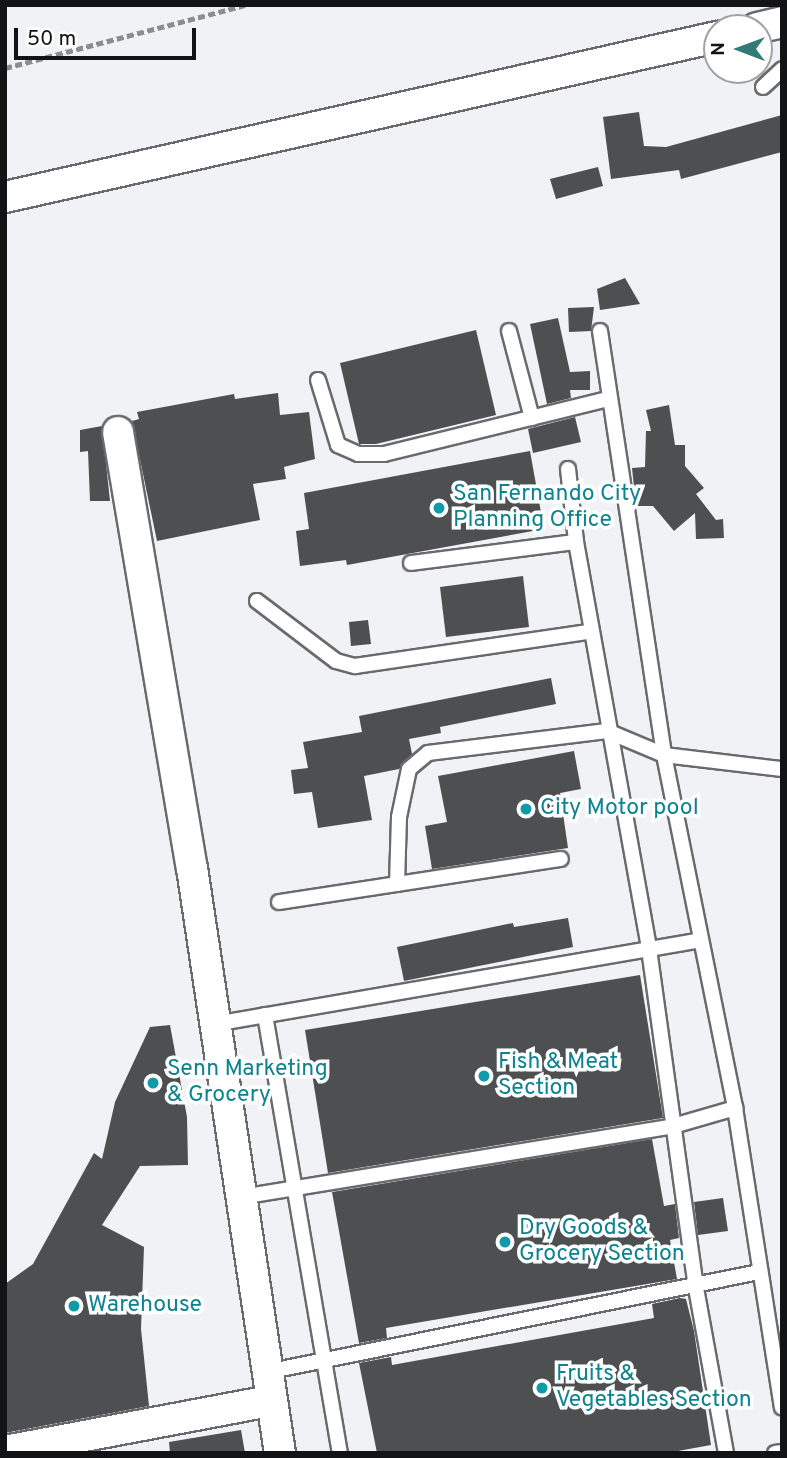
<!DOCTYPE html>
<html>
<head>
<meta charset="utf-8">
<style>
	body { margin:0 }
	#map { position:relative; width:787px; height:1458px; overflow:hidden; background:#f1f2f5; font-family:Overpass,sans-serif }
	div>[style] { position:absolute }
	.building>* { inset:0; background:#4d4f51 }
	.path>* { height:4.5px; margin-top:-2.25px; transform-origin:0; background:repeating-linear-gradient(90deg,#8c8d8f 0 7px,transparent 0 10.5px) }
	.roads { filter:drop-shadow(2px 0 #696a6d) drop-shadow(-2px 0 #696a6d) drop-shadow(0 2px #696a6d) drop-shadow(0 -2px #696a6d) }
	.lane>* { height:14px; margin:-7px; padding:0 7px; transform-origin:7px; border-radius:7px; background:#fff }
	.street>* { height:30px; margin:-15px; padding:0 15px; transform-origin:15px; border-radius:15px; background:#fff }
	.dots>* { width:19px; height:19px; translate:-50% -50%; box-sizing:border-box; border:4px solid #fff; border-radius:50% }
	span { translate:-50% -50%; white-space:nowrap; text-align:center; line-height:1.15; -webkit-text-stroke:7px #fff; paint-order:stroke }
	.culture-label { font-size:23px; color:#0d838f }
	.left { translate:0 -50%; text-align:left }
	.frame { position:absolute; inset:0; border:7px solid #121314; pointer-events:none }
	.north { position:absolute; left:703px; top:14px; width:70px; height:70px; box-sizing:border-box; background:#fff; border:2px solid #a0a1a1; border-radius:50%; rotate:270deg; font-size:19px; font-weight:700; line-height:28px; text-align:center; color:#121314 }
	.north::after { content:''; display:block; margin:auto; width:24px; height:32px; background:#317a77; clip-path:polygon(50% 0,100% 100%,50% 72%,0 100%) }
	.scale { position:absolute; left:14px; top:28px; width:182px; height:32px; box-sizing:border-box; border:4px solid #121314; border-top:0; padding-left:9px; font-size:21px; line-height:24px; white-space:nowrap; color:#121314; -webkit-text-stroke:5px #fff; paint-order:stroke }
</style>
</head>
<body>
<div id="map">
	<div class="building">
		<i style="clip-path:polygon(639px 112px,644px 146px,666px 147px,782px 115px,782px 152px,681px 179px,679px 170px,611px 179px,603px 117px)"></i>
		<i style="clip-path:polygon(598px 167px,603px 186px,556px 199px,550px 179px)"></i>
		<i style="clip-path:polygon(625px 278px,640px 304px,600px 310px,597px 289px)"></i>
		<i style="clip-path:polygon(594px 307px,591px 331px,569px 332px,568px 308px)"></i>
		<i style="clip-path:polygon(558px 318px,570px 372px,590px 371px,590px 390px,570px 390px,571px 398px,547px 404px,530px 324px)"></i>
		<i style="clip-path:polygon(476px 330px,496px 415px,376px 444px,359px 444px,340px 363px)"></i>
		<i style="clip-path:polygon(278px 393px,280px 415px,309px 412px,315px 459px,284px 467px,286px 479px,253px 484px,260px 520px,157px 541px,132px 421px,139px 419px,137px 412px,234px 394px,235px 399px)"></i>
		<i style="clip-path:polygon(669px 405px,675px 445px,685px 445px,685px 466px,704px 488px,696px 494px,716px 520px,723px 519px,724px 538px,696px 539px,695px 513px,674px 531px,653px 506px,636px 506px,632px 468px,645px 467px,646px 431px,651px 431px,646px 410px)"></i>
		<i style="clip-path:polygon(575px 417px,581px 442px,533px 453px,528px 429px)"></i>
		<i style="clip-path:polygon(102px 426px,110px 501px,90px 501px,88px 451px,80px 452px,80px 430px)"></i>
		<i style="clip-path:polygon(530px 451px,544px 529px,347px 565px,346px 560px,300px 566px,296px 531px,309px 529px,304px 493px)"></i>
		<i style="clip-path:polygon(523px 576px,529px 627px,446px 637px,440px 587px)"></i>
		<i style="clip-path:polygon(368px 620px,371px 644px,351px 646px,349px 622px)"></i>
		<i style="clip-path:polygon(551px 678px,556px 704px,440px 727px,441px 733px,409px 739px,412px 754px,399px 769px,364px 776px,372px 820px,318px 828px,312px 792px,294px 794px,291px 770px,308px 768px,303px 742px,362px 732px,359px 716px)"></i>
		<i style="clip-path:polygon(574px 751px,581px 789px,560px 793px,568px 848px,432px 869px,425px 826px,447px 822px,438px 776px)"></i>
		<i style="clip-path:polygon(568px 918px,573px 947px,404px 981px,397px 947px,513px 923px,514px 927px)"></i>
		<i style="clip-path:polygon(640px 975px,663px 1118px,328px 1173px,305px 1030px)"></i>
		<i style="clip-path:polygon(170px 1025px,187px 1117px,188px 1165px,140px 1166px,102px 1225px,144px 1247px,141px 1329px,149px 1406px,5px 1433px,5px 1284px,33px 1264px,94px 1153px,102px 1159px,115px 1102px,150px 1027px)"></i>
		<i style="clip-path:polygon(652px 1139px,664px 1206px,675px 1204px,679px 1238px,670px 1240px,677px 1279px,386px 1328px,387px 1338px,359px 1343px,332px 1192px)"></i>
		<i style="clip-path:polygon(723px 1198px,728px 1231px,698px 1235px,694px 1202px)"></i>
		<i style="clip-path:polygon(680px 1298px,686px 1299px,694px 1331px,711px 1445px,667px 1453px,377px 1453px,359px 1363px,391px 1357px,392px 1365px,654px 1318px,652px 1304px)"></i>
		<i style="clip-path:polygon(241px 1430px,245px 1453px,170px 1453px,169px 1442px)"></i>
	</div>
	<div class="path">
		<i style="left:5px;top:68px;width:248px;rotate:-14.7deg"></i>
	</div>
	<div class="roads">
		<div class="lane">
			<i style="left:763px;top:87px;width:26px;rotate:-43deg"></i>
			<i style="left:509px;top:331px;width:90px;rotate:75.2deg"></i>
			<i style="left:600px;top:331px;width:429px;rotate:81.4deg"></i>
			<i style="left:664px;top:755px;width:360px;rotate:78.6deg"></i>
			<i style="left:735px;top:1108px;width:303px;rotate:81.1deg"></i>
			<i style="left:318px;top:380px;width:68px;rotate:72.9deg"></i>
			<i style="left:338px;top:445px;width:22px;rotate:24deg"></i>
			<i style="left:358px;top:454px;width:26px"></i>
			<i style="left:384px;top:454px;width:231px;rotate:-13.8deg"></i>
			<i style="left:568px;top:469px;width:73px;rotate:83.7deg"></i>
			<i style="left:411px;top:563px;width:166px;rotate:-7.3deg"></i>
			<i style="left:576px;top:542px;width:413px;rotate:79.8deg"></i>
			<i style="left:649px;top:949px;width:342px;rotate:82.1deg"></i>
			<i style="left:696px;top:1288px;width:168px;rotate:79.7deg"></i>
			<i style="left:257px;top:601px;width:99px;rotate:37.2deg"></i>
			<i style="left:336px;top:661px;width:20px;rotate:15deg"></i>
			<i style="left:355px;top:666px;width:236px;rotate:-8.3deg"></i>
			<i style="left:397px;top:884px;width:67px;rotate:-88.3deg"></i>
			<i style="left:399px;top:817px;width:49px;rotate:-78.2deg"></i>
			<i style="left:409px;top:769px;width:25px;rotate:-40deg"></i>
			<i style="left:428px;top:753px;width:180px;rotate:-7deg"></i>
			<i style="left:607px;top:731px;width:62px;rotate:22.8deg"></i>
			<i style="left:664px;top:755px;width:119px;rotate:6.8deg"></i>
			<i style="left:279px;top:902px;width:285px;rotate:-8.7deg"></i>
			<i style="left:265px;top:1015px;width:444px;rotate:80.3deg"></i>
			<i style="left:215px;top:1024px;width:492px;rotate:-9.8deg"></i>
			<i style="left:241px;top:1197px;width:438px;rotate:-9.3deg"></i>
			<i style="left:673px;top:1126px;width:65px;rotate:-16.2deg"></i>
			<i style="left:266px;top:1372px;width:503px;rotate:-11.47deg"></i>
			<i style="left:775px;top:1453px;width:7px;rotate:-8deg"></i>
		</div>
		<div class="street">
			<i style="left:757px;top:28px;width:26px;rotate:-13deg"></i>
			<i style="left:5px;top:197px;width:730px;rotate:-12.67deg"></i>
			<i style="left:118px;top:432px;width:442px;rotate:80.4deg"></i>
			<i style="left:192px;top:868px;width:592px;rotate:81.45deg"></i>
			<i style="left:5px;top:1451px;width:269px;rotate:-10.7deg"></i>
		</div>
	</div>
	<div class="dots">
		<i style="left:439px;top:508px;background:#0f9aa8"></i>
		<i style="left:526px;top:809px;background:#0f9aa8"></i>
		<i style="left:484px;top:1076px;background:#0f9aa8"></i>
		<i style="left:153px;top:1083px;background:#0f9aa8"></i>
		<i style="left:505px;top:1242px;background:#0f9aa8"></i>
		<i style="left:74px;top:1306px;background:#0f9aa8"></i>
		<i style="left:542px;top:1388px;background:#0f9aa8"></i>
	</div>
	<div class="culture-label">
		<span class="left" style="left:453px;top:508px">San Fernando City<br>Planning Office</span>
		<span class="left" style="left:540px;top:809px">City Motor pool</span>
		<span class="left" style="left:498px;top:1076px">Fish &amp; Meat<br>Section</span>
		<span class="left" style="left:167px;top:1083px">Senn Marketing<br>&amp; Grocery</span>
		<span class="left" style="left:519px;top:1242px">Dry Goods &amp;<br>Grocery Section</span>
		<span class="left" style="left:88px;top:1306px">Warehouse</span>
		<span class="left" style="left:556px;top:1388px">Fruits &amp;<br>Vegetables Section</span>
	</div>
	<div class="frame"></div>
	<div class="north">N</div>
	<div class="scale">50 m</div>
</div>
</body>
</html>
